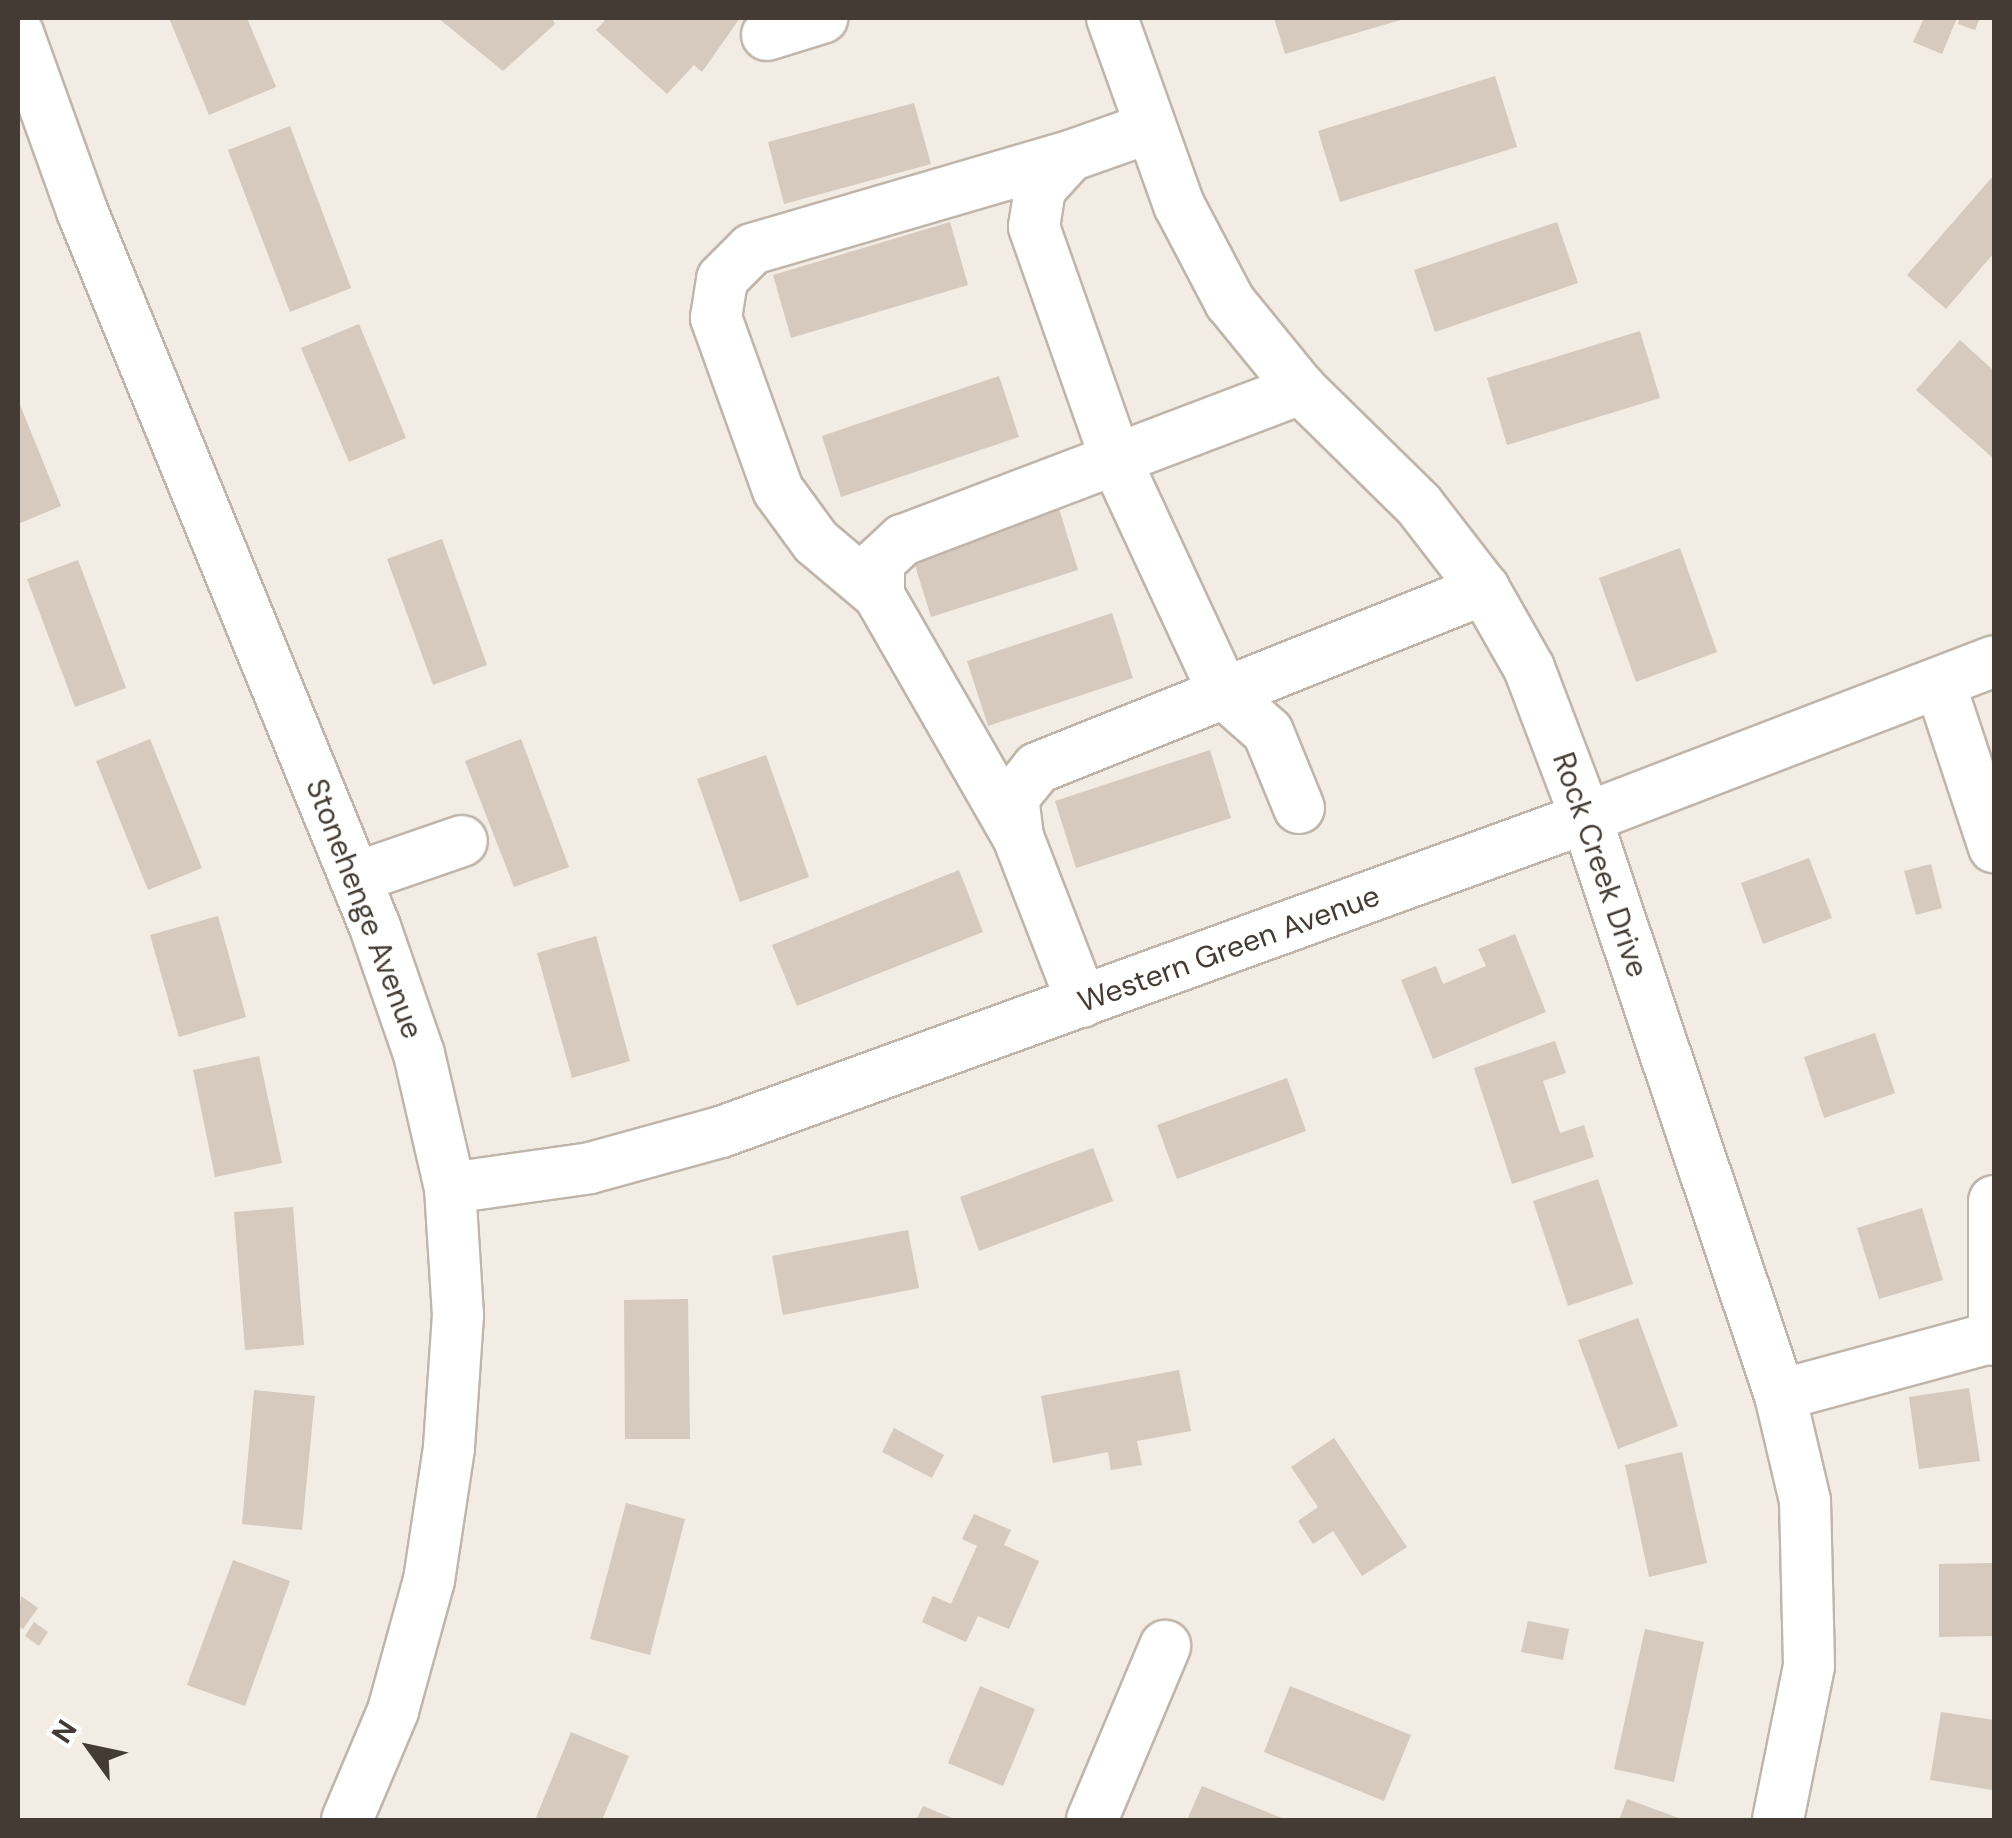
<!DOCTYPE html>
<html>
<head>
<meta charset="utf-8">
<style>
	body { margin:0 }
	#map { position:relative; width:2012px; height:1838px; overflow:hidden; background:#f2ece4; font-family:"DM Sans",sans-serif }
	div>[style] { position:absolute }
	.building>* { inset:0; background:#d6c9bd }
	.roads { filter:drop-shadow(2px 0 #c0b5aa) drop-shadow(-2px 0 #c0b5aa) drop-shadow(0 2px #c0b5aa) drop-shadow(0 -2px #c0b5aa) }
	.minor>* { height:50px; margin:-25px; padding:0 25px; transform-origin:25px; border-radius:25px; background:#fff }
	span { translate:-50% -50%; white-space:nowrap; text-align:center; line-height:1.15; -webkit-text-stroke:8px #fff; paint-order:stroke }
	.street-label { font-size:30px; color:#443c34 }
	.frame { position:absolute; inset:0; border:20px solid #443c34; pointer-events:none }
	.north { position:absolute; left:40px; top:1698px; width:100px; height:100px; -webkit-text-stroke:8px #fff; paint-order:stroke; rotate:303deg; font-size:28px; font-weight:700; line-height:40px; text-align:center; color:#443c34 }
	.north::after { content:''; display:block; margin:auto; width:35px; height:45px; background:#443c34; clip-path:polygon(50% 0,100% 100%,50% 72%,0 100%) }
</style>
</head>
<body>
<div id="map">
	<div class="building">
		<i style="clip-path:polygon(169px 18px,247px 18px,276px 87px,209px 115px)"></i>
		<i style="clip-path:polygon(438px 18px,552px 18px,555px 24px,503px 71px)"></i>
		<i style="clip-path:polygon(607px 18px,740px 18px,702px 72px,694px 65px,667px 94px,596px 30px)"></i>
		<i style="clip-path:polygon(1274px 18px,1404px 18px,1404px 19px,1285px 54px)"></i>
		<i style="clip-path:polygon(1924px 18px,1957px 18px,1942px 54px,1913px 42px)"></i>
		<i style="clip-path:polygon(1960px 18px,1980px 18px,1975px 30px,1958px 24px)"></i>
		<i style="clip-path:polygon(1495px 76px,1517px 147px,1340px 202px,1318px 131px)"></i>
		<i style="clip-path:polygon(914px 103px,931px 164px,784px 204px,768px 142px)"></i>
		<i style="clip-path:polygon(290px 126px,351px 288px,290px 312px,228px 150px)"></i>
		<i style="clip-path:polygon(1994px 175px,1994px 253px,1946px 309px,1907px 275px)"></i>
		<i style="clip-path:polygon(950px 222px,968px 285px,791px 338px,773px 275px)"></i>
		<i style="clip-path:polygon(1557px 222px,1578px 283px,1435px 332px,1414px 270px)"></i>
		<i style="clip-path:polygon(359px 324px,406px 438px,349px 462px,301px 348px)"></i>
		<i style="clip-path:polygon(1640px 331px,1660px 398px,1507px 445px,1487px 378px)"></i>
		<i style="clip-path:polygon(1960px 340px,1994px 371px,1994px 459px,1916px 390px)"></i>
		<i style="clip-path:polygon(999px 376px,1019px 437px,841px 497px,822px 436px)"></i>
		<i style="clip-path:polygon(18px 400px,61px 506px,18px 524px)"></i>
		<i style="clip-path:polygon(1056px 499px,1078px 570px,931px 617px,909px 546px)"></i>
		<i style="clip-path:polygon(442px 539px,487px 665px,433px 685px,387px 559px)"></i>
		<i style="clip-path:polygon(1680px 548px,1717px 652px,1636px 682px,1599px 578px)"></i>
		<i style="clip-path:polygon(78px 560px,126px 688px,75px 707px,27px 579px)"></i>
		<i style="clip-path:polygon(1112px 613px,1133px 678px,988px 726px,967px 661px)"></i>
		<i style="clip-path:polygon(150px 739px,202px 868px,148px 890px,96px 761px)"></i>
		<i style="clip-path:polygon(521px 739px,569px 867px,514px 887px,465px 761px)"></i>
		<i style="clip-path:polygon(1210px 750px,1231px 818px,1076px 868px,1055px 801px)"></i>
		<i style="clip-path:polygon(766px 755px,809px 877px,740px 902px,697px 779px)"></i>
		<i style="clip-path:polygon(1809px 858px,1832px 918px,1763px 944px,1741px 883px)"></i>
		<i style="clip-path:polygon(1931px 864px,1942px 908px,1916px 915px,1904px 871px)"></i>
		<i style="clip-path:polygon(959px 870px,983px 932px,797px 1006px,772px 945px)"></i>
		<i style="clip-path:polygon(218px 916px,246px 1017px,179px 1037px,150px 935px)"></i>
		<i style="clip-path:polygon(1515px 934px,1546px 1012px,1433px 1059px,1401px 980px,1436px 966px,1443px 984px,1486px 966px,1478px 949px)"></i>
		<i style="clip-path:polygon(596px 936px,630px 1061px,572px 1078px,537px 953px)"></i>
		<i style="clip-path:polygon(1875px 1033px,1895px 1093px,1824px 1118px,1804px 1057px)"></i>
		<i style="clip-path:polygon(1555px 1041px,1566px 1073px,1543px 1081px,1560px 1133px,1584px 1125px,1594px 1157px,1512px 1184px,1474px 1068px)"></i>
		<i style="clip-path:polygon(259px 1056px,282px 1163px,215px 1177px,193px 1070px)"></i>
		<i style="clip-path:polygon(1287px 1078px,1306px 1131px,1177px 1179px,1157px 1125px)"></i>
		<i style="clip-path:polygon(1093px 1148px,1113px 1201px,979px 1251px,960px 1197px)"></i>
		<i style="clip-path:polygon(1598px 1179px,1633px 1284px,1568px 1306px,1533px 1201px)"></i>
		<i style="clip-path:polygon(293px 1207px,304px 1345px,245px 1350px,234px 1212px)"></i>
		<i style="clip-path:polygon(1922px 1208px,1943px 1280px,1879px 1299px,1857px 1228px)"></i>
		<i style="clip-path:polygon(908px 1230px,919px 1288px,783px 1315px,772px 1256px)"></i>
		<i style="clip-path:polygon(688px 1299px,690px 1439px,625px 1439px,624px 1300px)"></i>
		<i style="clip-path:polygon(1638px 1318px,1678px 1426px,1618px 1449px,1578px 1340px)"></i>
		<i style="clip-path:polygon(1179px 1370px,1191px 1431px,1137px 1441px,1142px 1465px,1111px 1470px,1108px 1452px,1053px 1463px,1041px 1396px)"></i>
		<i style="clip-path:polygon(1969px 1388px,1980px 1461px,1919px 1469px,1909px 1397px)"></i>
		<i style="clip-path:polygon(254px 1390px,315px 1396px,302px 1530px,242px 1524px)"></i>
		<i style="clip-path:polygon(894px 1428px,944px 1455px,932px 1478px,882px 1452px)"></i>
		<i style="clip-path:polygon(1334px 1438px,1407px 1547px,1362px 1576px,1333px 1531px,1313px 1544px,1298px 1521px,1318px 1507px,1291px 1467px)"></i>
		<i style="clip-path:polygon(1682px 1452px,1707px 1563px,1649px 1577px,1625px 1465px)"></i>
		<i style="clip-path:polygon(626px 1503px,685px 1519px,650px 1655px,590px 1639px)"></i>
		<i style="clip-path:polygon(974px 1514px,1011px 1530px,1004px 1545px,1039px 1561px,1009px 1629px,978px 1616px,966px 1642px,922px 1622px,933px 1596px,951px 1604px,977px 1546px,962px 1539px)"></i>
		<i style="clip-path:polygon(233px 1560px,290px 1581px,245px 1706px,187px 1685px)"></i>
		<i style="clip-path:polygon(1994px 1563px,1994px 1636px,1939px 1637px,1939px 1564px)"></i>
		<i style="clip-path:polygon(21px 1596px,38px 1608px,23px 1629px,18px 1626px)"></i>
		<i style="clip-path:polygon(1528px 1621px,1569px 1629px,1563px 1660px,1521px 1652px)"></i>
		<i style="clip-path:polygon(34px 1622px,48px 1632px,39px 1646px,25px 1636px)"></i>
		<i style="clip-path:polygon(1645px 1629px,1704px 1642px,1674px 1782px,1614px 1769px)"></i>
		<i style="clip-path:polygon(980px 1686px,1035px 1709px,1003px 1786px,948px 1763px)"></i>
		<i style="clip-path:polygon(1290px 1686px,1411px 1735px,1384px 1801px,1264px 1752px)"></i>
		<i style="clip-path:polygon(1941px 1712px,1994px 1720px,1992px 1790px,1930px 1780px)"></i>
		<i style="clip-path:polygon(571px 1732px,629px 1756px,602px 1820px,535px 1820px)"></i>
		<i style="clip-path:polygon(1202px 1786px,1287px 1820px,1187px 1820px)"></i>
		<i style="clip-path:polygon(1627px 1799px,1684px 1820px,1619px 1820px)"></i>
		<i style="clip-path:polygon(923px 1806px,957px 1820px,916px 1820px)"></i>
	</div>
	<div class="roads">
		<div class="minor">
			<i style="left:1112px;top:18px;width:199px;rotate:70.3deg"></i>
			<i style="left:1179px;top:205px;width:110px;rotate:62.3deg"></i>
			<i style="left:1230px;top:302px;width:112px;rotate:50.8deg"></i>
			<i style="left:1301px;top:389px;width:165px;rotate:44.5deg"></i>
			<i style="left:1419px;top:505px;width:106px;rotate:52.3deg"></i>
			<i style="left:1484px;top:589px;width:91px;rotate:60.3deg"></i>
			<i style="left:1529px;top:668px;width:160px;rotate:69.2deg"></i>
			<i style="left:1586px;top:818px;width:609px;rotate:71.42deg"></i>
			<i style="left:1780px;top:1395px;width:109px;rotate:76.7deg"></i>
			<i style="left:1805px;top:1501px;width:165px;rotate:88.6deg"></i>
			<i style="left:1809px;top:1666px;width:157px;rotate:101.4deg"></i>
			<i style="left:18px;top:33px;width:189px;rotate:70.2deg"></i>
			<i style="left:82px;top:211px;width:774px;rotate:67.74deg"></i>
			<i style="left:375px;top:927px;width:134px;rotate:70.9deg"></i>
			<i style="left:419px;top:1054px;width:138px;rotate:77deg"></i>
			<i style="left:450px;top:1188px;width:127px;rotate:86.4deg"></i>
			<i style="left:458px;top:1315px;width:133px;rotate:93.9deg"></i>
			<i style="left:449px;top:1448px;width:134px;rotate:98.6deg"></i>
			<i style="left:429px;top:1580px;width:136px;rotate:105.4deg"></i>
			<i style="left:393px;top:1711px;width:118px;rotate:112.9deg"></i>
			<i style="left:767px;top:35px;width:58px;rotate:-17.2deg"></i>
			<i style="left:1149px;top:128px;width:84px;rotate:160.5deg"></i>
			<i style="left:1070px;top:156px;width:45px;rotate:132.3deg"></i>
			<i style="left:1040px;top:189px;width:38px;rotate:99deg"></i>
			<i style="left:1034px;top:227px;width:250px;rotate:70.6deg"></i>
			<i style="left:1117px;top:463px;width:254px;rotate:65.1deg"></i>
			<i style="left:1224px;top:693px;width:59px;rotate:41.6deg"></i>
			<i style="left:1268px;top:732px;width:82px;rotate:67.8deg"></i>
			<i style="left:879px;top:595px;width:82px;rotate:-139.9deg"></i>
			<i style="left:816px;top:542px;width:64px;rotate:-126.2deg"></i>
			<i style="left:778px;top:490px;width:183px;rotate:-109.8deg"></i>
			<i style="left:716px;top:318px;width:39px;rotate:-81deg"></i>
			<i style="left:722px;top:279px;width:42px;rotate:-45deg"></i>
			<i style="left:752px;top:249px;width:331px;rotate:-16.3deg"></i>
			<i style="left:1940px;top:684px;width:172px;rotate:71.7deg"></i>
			<i style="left:1018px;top:837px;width:279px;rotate:-119.9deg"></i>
			<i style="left:879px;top:595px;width:33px;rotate:-90deg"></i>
			<i style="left:879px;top:562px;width:33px;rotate:-43deg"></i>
			<i style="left:903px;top:540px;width:426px;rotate:-20.8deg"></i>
			<i style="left:355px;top:878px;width:113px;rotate:-19.1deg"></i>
			<i style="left:1082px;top:1002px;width:177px;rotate:-111.2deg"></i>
			<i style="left:1018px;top:837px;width:39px;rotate:-97deg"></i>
			<i style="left:1013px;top:798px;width:38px;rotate:-51deg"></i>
			<i style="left:1037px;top:768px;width:482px;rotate:-21.8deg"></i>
			<i style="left:450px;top:1188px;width:141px;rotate:-8.1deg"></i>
			<i style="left:590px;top:1168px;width:136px;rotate:-15.4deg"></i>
			<i style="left:721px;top:1132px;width:920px;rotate:-19.95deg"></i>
			<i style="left:1586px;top:818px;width:437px;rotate:-21deg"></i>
			<i style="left:1994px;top:1201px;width:139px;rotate:90deg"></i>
			<i style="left:1780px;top:1395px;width:221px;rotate:-15.2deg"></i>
			<i style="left:1092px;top:1820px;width:189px;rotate:-67.2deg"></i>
		</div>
	</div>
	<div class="street-label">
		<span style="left:1600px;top:865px;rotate:71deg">Rock Creek Drive</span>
		<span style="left:364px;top:909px;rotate:69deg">Stonehenge Avenue</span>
		<span style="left:1229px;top:949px;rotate:-20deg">Western Green Avenue</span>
	</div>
	<div class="frame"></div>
	<div class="north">N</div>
</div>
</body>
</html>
